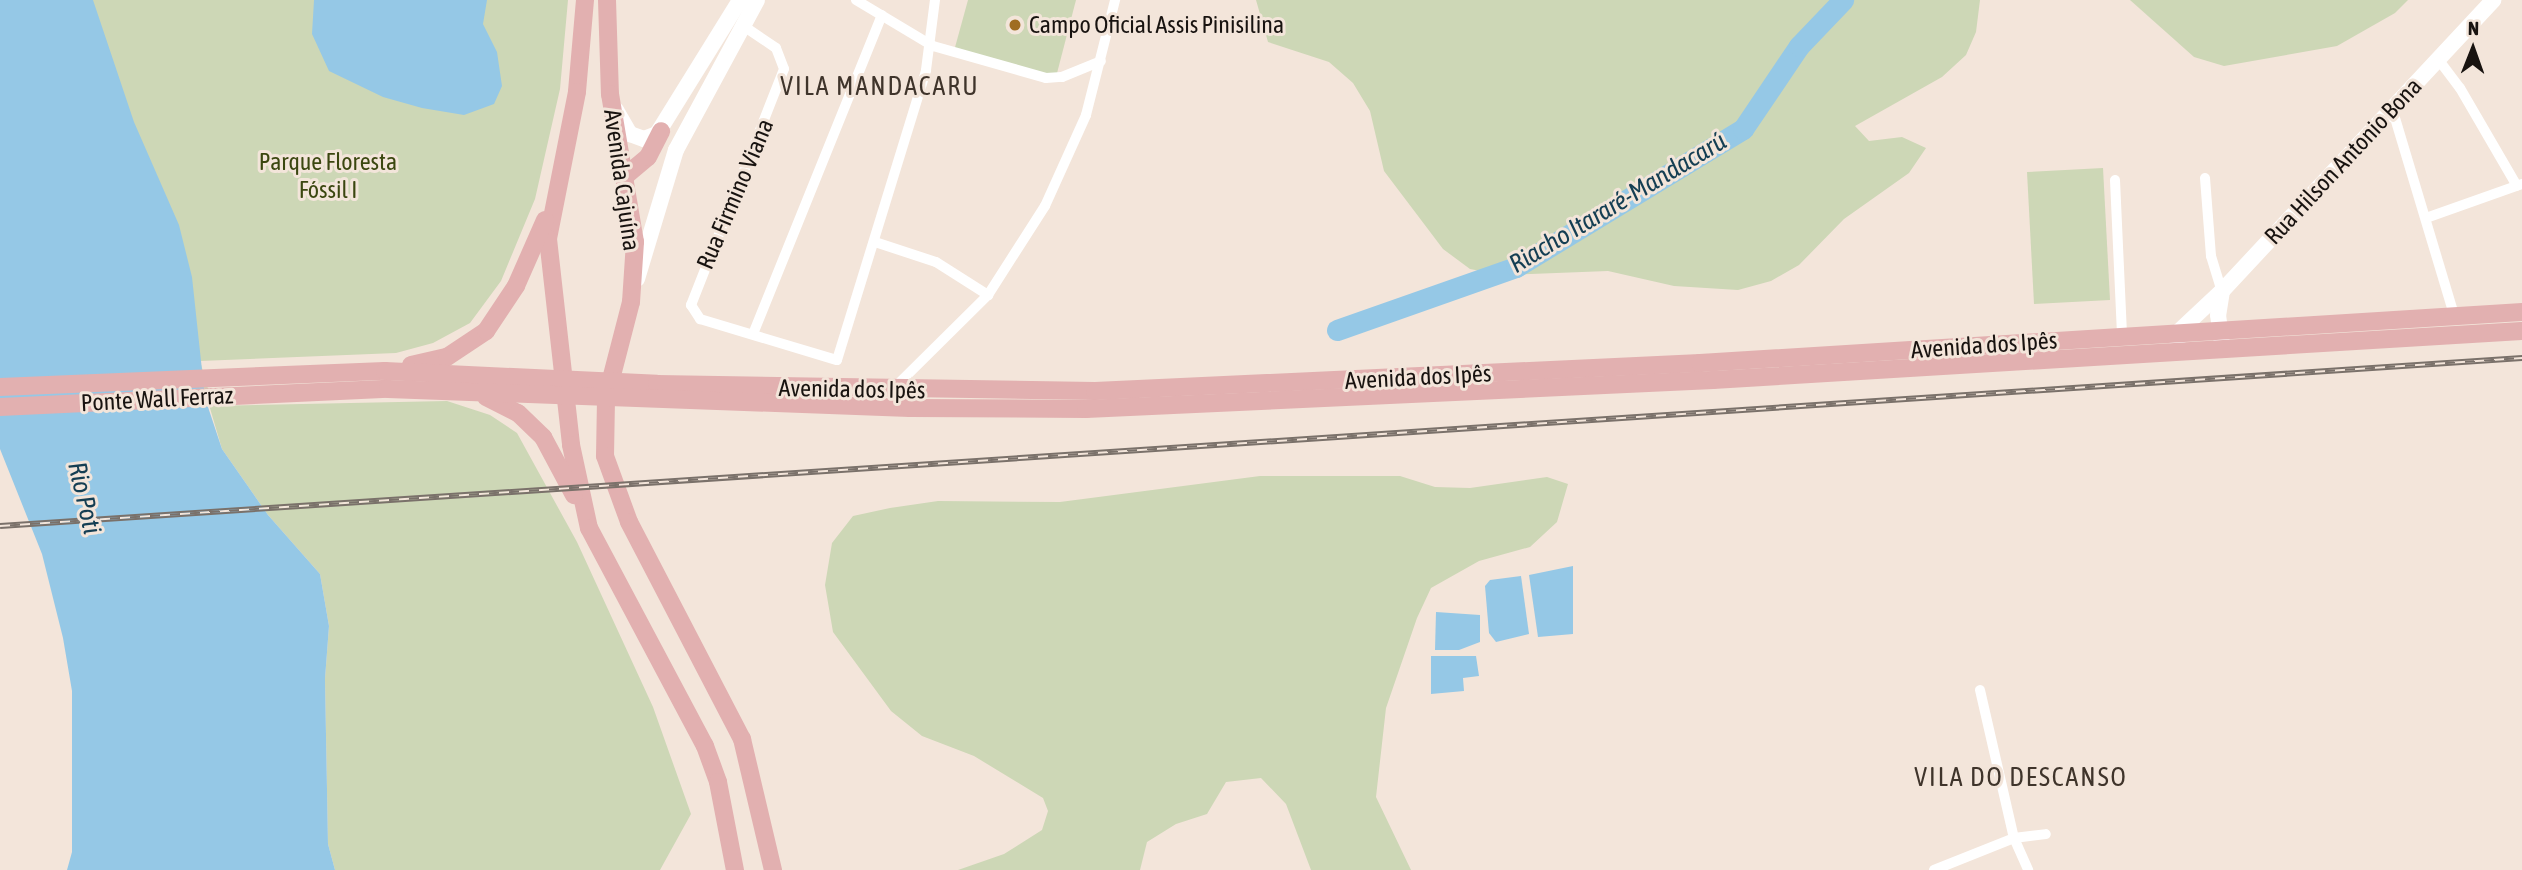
<!DOCTYPE html>
<html>
<head>
<meta charset="utf-8">
<style>
	body { margin:0 }
	#map { position:relative; width:2522px; height:870px; overflow:hidden; background:#f3e5da; font-family:"Asap Condensed",sans-serif }
	div>[style] { position:absolute }
	.green>* { inset:0; background:#cdd7b6 }
	.water>* { inset:0; background:#95c8e6 }
	.river>* { height:21px; margin:-10.5px; padding:0 10.5px; transform-origin:10.5px; border-radius:10.5px; background:#95c8e6 }
	.street>* { height:10px; margin:-5px; padding:0 5px; transform-origin:5px; border-radius:5px; background:#fff }
	.secondary>* { height:16px; margin:-8px; padding:0 8px; transform-origin:8px; border-radius:8px; background:#fff }
	.primary>* { height:18px; margin:-9px; padding:0 9px; transform-origin:9px; border-radius:9px; background:#e2b0b0 }
	.rail>* { height:6px; margin-top:-3px; transform-origin:0; background:repeating-linear-gradient(90deg,#f3e5da 0 10px,#7a716a 0 20px); box-sizing:border-box; border-block:2px solid #7a716a }
	.dots>* { width:19px; height:19px; translate:-50% -50%; box-sizing:border-box; border:4px solid #f3e5da; border-radius:50% }
	span { translate:-50% -50%; white-space:nowrap; text-align:center; line-height:1.15; -webkit-text-stroke:6px #f3e5da; paint-order:stroke }
	.poi-label { font-size:24px; color:#181310 }
	.left { translate:0 -50%; text-align:left }
	.street-label { font-size:24px; color:#181310 }
	.park-label { font-size:24px; color:#3b4710 }
	.neighbourhood-label { font-size:26px; color:#3f342b; letter-spacing:2px }
	.water-label { font-size:26px; color:#143e53; font-style:italic }
	.north { position:absolute; left:2438px; top:14px; width:70px; height:70px; -webkit-text-stroke:5px #f3e5da; paint-order:stroke; rotate:1deg; font-size:19px; font-weight:700; line-height:28px; text-align:center; color:#181310 }
	.north::after { content:''; display:block; margin:auto; width:24px; height:32px; background:#181310; clip-path:polygon(50% 0,100% 100%,50% 72%,0 100%) }
</style>
</head>
<body>
<div id="map">
	<div class="green">
		<i style="clip-path:polygon(90px 0,568px 0,560px 89px,535px 199px,501px 281px,470px 323px,433px 343px,396px 353px,200px 361px,213px 406px,447px 401px,490px 415px,517px 433px,577px 542px,653px 707px,691px 814px,660px 870px,335px 870px,328px 844px,325px 679px,329px 626px,320px 574px,268px 515px,222px 449px)"></i>
		<i style="clip-path:polygon(968px 0,1076px 0,1056px 77px,954px 51px)"></i>
		<i style="clip-path:polygon(1256px 0,1980px 0,1976px 32px,1966px 55px,1942px 77px,1855px 126px,1869px 141px,1902px 137px,1926px 148px,1909px 173px,1844px 219px,1799px 265px,1771px 281px,1738px 290px,1674px 286px,1608px 271px,1501px 275px,1470px 269px,1443px 249px,1384px 171px,1370px 111px,1353px 83px,1329px 62px,1268px 42px)"></i>
		<i style="clip-path:polygon(2130px 0,2408px 0,2395px 13px,2337px 46px,2224px 66px,2194px 57px)"></i>
		<i style="clip-path:polygon(2103px 168px,2110px 300px,2034px 304px,2027px 172px)"></i>
		<i style="clip-path:polygon(1260px 476px,1400px 476px,1435px 487px,1470px 488px,1547px 477px,1568px 484px,1557px 522px,1530px 547px,1479px 561px,1431px 588px,1417px 618px,1386px 708px,1376px 797px,1411px 870px,1311px 870px,1286px 804px,1261px 778px,1226px 782px,1207px 814px,1176px 824px,1147px 842px,1140px 870px,958px 870px,1004px 854px,1042px 830px,1048px 811px,1043px 798px,974px 756px,922px 736px,891px 711px,833px 632px,825px 585px,832px 543px,853px 516px,890px 508px,938px 501px,1060px 502px)"></i>
	</div>
	<div class="water">
		<i style="clip-path:polygon(0 0,93px 0,134px 122px,179px 225px,192px 277px,205px 398px,222px 449px,268px 515px,320px 574px,329px 626px,325px 679px,328px 844px,335px 870px,67px 870px,72px 852px,72px 691px,63px 638px,42px 554px,0 449px)"></i>
		<i style="clip-path:polygon(314px 0,487px 0,483px 24px,497px 52px,502px 86px,494px 104px,464px 115px,422px 108px,383px 97px,329px 71px,312px 34px)"></i>
		<i style="clip-path:polygon(1573px 566px,1573px 634px,1538px 637px,1529px 575px)"></i>
		<i style="clip-path:polygon(1521px 576px,1529px 634px,1496px 642px,1489px 633px,1485px 586px,1490px 580px)"></i>
		<i style="clip-path:polygon(1436px 612px,1480px 615px,1480px 642px,1459px 650px,1435px 650px)"></i>
		<i style="clip-path:polygon(1431px 656px,1476px 656px,1479px 676px,1463px 678px,1464px 691px,1431px 694px)"></i>
	</div>
	<div class="river">
		<i style="left:1337px;top:330px;width:190px;rotate:-19.4deg"></i>
		<i style="left:1516px;top:267px;width:266px;rotate:-31.3deg"></i>
		<i style="left:1743px;top:129px;width:100px;rotate:-56deg"></i>
		<i style="left:1799px;top:46px;width:64px;rotate:-46.3deg"></i>
	</div>
	<div class="street">
		<i style="left:856px;top:0;width:90px;rotate:30.9deg"></i>
		<i style="left:933px;top:46px;width:117px;rotate:15.8deg"></i>
		<i style="left:1046px;top:78px;width:16px;rotate:-4deg"></i>
		<i style="left:1062px;top:77px;width:42px;rotate:-22.3deg"></i>
		<i style="left:742px;top:25px;width:41px;rotate:34.1deg"></i>
		<i style="left:776px;top:48px;width:22px;rotate:69deg"></i>
		<i style="left:784px;top:69px;width:254px;rotate:111.5deg"></i>
		<i style="left:691px;top:305px;width:17px;rotate:57deg"></i>
		<i style="left:700px;top:319px;width:143px;rotate:16.7deg"></i>
		<i style="left:837px;top:360px;width:303px;rotate:-72.9deg"></i>
		<i style="left:926px;top:70px;width:71px;rotate:-82.7deg"></i>
		<i style="left:2438px;top:59px;width:36px;rotate:53deg"></i>
		<i style="left:2460px;top:88px;width:113px;rotate:59.8deg"></i>
		<i style="left:2392px;top:108px;width:216px;rotate:73.3deg"></i>
		<i style="left:2205px;top:178px;width:78px;rotate:85.6deg"></i>
		<i style="left:2211px;top:256px;width:37px;rotate:73deg"></i>
		<i style="left:2115px;top:180px;width:157px;rotate:87.4deg"></i>
		<i style="left:2426px;top:218px;width:102px;rotate:-19.5deg"></i>
		<i style="left:875px;top:242px;width:64px;rotate:18.2deg"></i>
		<i style="left:936px;top:262px;width:62px;rotate:32.4deg"></i>
		<i style="left:753px;top:334px;width:344px;rotate:-68deg"></i>
		<i style="left:892px;top:390px;width:135px;rotate:-44.7deg"></i>
		<i style="left:988px;top:295px;width:106px;rotate:-57.4deg"></i>
		<i style="left:1045px;top:206px;width:100px;rotate:-65.7deg"></i>
		<i style="left:1086px;top:115px;width:119px;rotate:-75.8deg"></i>
		<i style="left:1980px;top:690px;width:152px;rotate:77.1deg"></i>
		<i style="left:2014px;top:838px;width:35px;rotate:66deg"></i>
		<i style="left:1934px;top:870px;width:86px;rotate:-21.8deg"></i>
		<i style="left:2014px;top:838px;width:32px;rotate:-7deg"></i>
	</div>
	<div class="secondary">
		<i style="left:616px;top:110px;width:28px;rotate:60deg"></i>
		<i style="left:630px;top:134px;width:15px;rotate:20deg"></i>
		<i style="left:644px;top:139px;width:14px;rotate:-21deg"></i>
		<i style="left:657px;top:134px;width:158px;rotate:-58.2deg"></i>
		<i style="left:637px;top:279px;width:135px;rotate:-73.2deg"></i>
		<i style="left:676px;top:150px;width:170px;rotate:-61.6deg"></i>
		<i style="left:2222px;top:291px;width:24px;rotate:99deg"></i>
		<i style="left:2218px;top:315px;width:28px;rotate:82deg"></i>
		<i style="left:2178px;top:352px;width:19px;rotate:-93deg"></i>
		<i style="left:2177px;top:333px;width:62px;rotate:-43deg"></i>
		<i style="left:2222px;top:291px;width:398px;rotate:-47deg"></i>
	</div>
	<div class="primary">
		<i style="left:585px;top:0;width:92px;rotate:95deg"></i>
		<i style="left:577px;top:92px;width:150px;rotate:101.2deg"></i>
		<i style="left:548px;top:239px;width:207px;rotate:83.6deg"></i>
		<i style="left:571px;top:445px;width:85px;rotate:77.8deg"></i>
		<i style="left:589px;top:528px;width:247px;rotate:62deg"></i>
		<i style="left:705px;top:746px;width:38px;rotate:70deg"></i>
		<i style="left:718px;top:782px;width:90px;rotate:79.1deg"></i>
		<i style="left:607px;top:0;width:94px;rotate:88.2deg"></i>
		<i style="left:610px;top:94px;width:150px;rotate:80.4deg"></i>
		<i style="left:635px;top:242px;width:60px;rotate:93.8deg"></i>
		<i style="left:631px;top:302px;width:100px;rotate:104.5deg"></i>
		<i style="left:606px;top:399px;width:57px;rotate:91deg"></i>
		<i style="left:605px;top:456px;width:70px;rotate:70deg"></i>
		<i style="left:629px;top:522px;width:245px;rotate:62.5deg"></i>
		<i style="left:742px;top:739px;width:135px;rotate:76.7deg"></i>
		<i style="left:624px;top:177px;width:31px;rotate:-40deg"></i>
		<i style="left:648px;top:157px;width:29px;rotate:-63deg"></i>
		<i style="left:411px;top:365px;width:37px;rotate:-13deg"></i>
		<i style="left:447px;top:357px;width:47px;rotate:-33.7deg"></i>
		<i style="left:486px;top:331px;width:54px;rotate:-56.3deg"></i>
		<i style="left:516px;top:286px;width:72px;rotate:-66.3deg"></i>
		<i style="left:0;top:387px;width:385px;rotate:-2.4deg"></i>
		<i style="left:385px;top:371px;width:272px;rotate:2.7deg"></i>
		<i style="left:657px;top:384px;width:438px;rotate:0.9deg"></i>
		<i style="left:1095px;top:391px;width:606px;rotate:-2.65deg"></i>
		<i style="left:1700px;top:363px;width:824px;rotate:-3.55deg"></i>
		<i style="left:486px;top:397px;width:36px;rotate:27deg"></i>
		<i style="left:518px;top:413px;width:35px;rotate:44deg"></i>
		<i style="left:543px;top:437px;width:66px;rotate:61.9deg"></i>
		<i style="left:0;top:407px;width:388px;rotate:-2.7deg"></i>
		<i style="left:388px;top:389px;width:522px;rotate:2.08deg"></i>
		<i style="left:910px;top:408px;width:176px;rotate:0.3deg"></i>
		<i style="left:1086px;top:409px;width:628px;rotate:-2.65deg"></i>
		<i style="left:1713px;top:380px;width:810px;rotate:-3.47deg"></i>
	</div>
	<div class="rail">
		<i style="left:0;top:526px;width:2528px;rotate:-3.81deg"></i>
	</div>
	<div class="dots">
		<i style="left:1015px;top:25px;background:#9f6d22"></i>
	</div>
	<div class="poi-label">
		<span class="left" style="left:1029px;top:25px">Campo Oficial Assis Pinisilina</span>
	</div>
	<div class="street-label">
		<span style="left:2343px;top:161px;rotate:-47deg">Rua Hilson Antonio Bona</span>
		<span style="left:622px;top:180px;rotate:82deg">Avenida Cajuína</span>
		<span style="left:735px;top:194px;rotate:-67deg">Rua Firmino Viana</span>
		<span style="left:1984px;top:345px;rotate:-4deg">Avenida dos Ipês</span>
		<span style="left:1418px;top:377px;rotate:-3deg">Avenida dos Ipês</span>
		<span style="left:852px;top:389px;rotate:1deg">Avenida dos Ipês</span>
		<span style="left:157px;top:399px;rotate:-3deg">Ponte Wall Ferraz</span>
	</div>
	<div class="park-label">
		<span style="left:328px;top:176px">Parque Floresta<br>Fóssil I</span>
	</div>
	<div class="neighbourhood-label">
		<span style="left:880px;top:87px">VILA MANDACARU</span>
		<span style="left:2021px;top:778px">VILA DO DESCANSO</span>
	</div>
	<div class="water-label">
		<span style="left:1618px;top:203px;rotate:-31deg">Riacho Itararé-Mandacarú</span>
		<span style="left:84px;top:498px;rotate:77deg">Rio Poti</span>
	</div>
	<div class="north">N</div>
</div>
</body>
</html>
